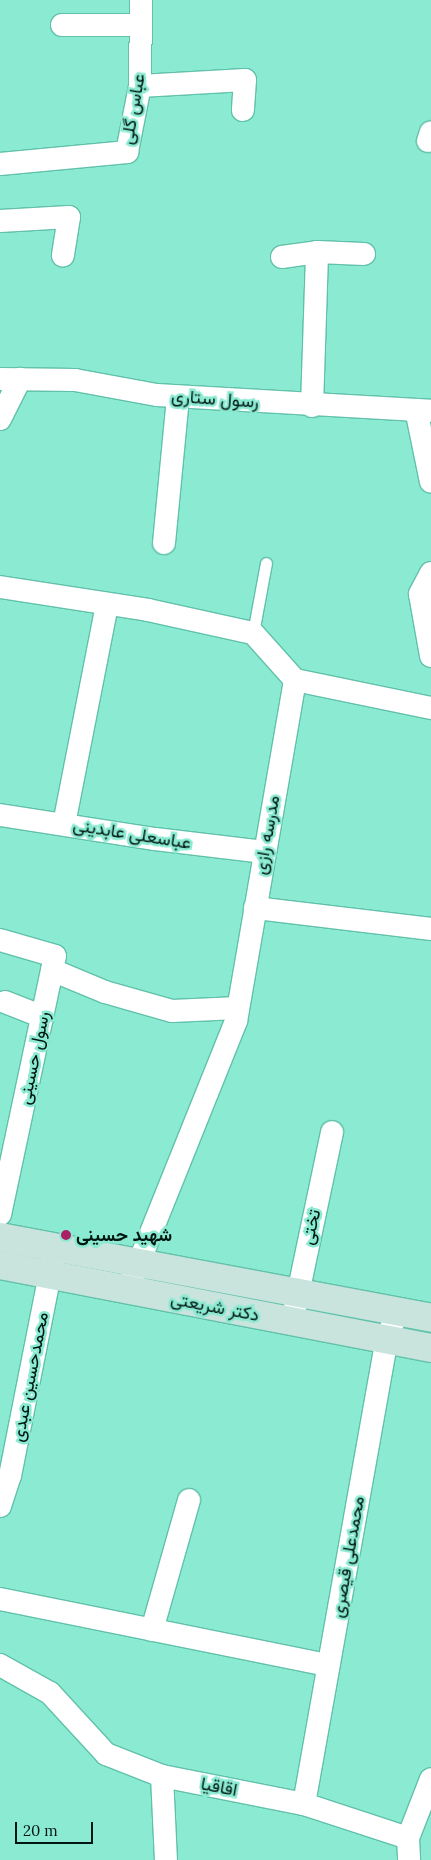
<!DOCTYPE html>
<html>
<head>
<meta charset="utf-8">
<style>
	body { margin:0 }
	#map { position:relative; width:431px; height:1860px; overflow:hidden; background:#8bead2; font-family:Lora,Vazirmatn,serif }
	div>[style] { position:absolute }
	.roads { filter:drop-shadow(1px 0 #61c1aa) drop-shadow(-1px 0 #61c1aa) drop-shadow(0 1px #61c1aa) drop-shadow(0 -1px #61c1aa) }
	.lane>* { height:11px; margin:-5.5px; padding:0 5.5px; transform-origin:5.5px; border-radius:5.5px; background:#fff }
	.street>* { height:22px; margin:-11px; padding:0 11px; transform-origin:11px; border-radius:11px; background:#fff }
	.secondary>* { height:28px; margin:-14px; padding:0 14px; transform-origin:14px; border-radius:14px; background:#c8e4dd }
	.dots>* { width:14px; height:14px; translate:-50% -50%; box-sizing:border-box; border:2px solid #8bead2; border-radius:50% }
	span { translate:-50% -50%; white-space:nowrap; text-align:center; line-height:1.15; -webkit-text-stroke:5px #8bead2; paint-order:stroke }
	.street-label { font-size:18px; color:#001610 }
	.poi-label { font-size:18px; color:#001610; font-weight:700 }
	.left { translate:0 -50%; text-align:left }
	.scale { position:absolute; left:15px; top:1822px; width:78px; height:22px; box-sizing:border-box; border:2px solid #001610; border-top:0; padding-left:6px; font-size:15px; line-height:18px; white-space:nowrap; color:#001610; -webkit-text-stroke:4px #8bead2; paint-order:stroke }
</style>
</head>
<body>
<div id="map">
	<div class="roads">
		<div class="lane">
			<i style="left:253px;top:633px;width:71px;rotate:-79.5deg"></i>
		</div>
		<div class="street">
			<i style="left:62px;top:25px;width:78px"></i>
			<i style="left:140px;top:86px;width:105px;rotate:-3.3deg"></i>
			<i style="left:245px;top:80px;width:30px;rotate:94deg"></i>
			<i style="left:428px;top:141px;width:9px;rotate:-72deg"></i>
			<i style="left:0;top:164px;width:128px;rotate:-5.4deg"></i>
			<i style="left:127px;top:152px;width:67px;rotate:-78.9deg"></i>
			<i style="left:140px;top:86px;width:86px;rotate:-89.3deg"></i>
			<i style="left:0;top:221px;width:69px;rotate:-3.3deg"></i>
			<i style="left:69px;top:217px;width:39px;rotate:99deg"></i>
			<i style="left:282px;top:257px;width:35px;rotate:-8deg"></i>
			<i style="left:317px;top:252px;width:47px;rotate:2.4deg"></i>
			<i style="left:0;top:379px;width:75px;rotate:0.8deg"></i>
			<i style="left:75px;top:380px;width:83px;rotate:10.4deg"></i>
			<i style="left:157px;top:395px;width:274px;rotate:3.3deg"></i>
			<i style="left:312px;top:406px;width:154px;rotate:-88.1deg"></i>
			<i style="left:417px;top:414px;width:69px;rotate:78.4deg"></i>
			<i style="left:0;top:419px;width:45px;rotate:-63.4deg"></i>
			<i style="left:164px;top:543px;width:147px;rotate:-84.5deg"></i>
			<i style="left:431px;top:573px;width:24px;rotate:118deg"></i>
			<i style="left:420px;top:594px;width:63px;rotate:79.9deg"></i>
			<i style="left:0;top:587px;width:150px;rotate:8.8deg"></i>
			<i style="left:148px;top:610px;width:107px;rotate:12.4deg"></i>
			<i style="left:253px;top:633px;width:63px;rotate:48.2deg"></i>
			<i style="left:295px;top:680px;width:346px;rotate:99.8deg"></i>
			<i style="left:236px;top:1021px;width:276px;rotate:111.9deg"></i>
			<i style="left:295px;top:680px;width:139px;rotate:11.6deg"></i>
			<i style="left:0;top:815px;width:157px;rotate:8.8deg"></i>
			<i style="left:155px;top:839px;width:110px;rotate:6.8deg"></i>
			<i style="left:64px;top:824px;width:224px;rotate:-78.9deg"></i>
			<i style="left:255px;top:908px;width:177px;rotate:6.8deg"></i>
			<i style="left:0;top:940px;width:57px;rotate:16.2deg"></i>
			<i style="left:55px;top:956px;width:264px;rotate:102deg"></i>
			<i style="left:52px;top:970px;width:57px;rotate:22.5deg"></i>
			<i style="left:105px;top:992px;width:70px;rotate:15.8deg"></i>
			<i style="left:172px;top:1011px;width:66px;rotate:-2.6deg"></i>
			<i style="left:5px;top:1002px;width:41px;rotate:21.5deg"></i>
			<i style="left:292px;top:1322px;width:194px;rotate:-78.1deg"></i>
			<i style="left:0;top:1506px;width:32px;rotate:-72deg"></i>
			<i style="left:10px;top:1476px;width:222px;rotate:-78.8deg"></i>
			<i style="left:0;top:1599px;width:335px;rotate:11.4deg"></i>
			<i style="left:152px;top:1630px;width:135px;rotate:-74.1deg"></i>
			<i style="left:0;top:1665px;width:57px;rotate:29.2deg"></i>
			<i style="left:50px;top:1693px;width:83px;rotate:47.4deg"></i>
			<i style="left:106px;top:1754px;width:60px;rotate:21.4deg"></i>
			<i style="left:162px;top:1776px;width:145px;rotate:11.2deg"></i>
			<i style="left:304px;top:1804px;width:109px;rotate:18.1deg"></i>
			<i style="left:408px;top:1838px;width:63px;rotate:-68.7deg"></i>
			<i style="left:162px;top:1776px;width:84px;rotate:87.3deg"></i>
			<i style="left:304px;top:1804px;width:471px;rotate:-79.9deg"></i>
			<i style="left:387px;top:1340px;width:31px;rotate:-71deg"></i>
			<i style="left:408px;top:1838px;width:22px;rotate:87deg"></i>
		</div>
		<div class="secondary">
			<i style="left:0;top:1237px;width:439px;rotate:10.6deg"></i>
			<i style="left:0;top:1265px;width:439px;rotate:10.9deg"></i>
		</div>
	</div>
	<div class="dots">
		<i style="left:66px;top:1235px;background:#aa2166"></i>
	</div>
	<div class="street-label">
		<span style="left:133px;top:109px;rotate:-80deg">عباس گلی</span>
		<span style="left:215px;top:399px;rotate:4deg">رسول ستاری</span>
		<span style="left:132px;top:834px;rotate:9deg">عباسعلی عابدینی</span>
		<span style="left:267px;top:835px;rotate:-80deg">مدرسه رازی</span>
		<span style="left:34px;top:1058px;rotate:-78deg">رسول حسینی</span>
		<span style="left:311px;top:1227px;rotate:-77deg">تختی</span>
		<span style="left:215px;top:1307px;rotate:11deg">دکتر شریعتی</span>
		<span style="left:30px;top:1377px;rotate:-79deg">محمدحسین عبدی</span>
		<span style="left:348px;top:1557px;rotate:-80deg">محمدعلی قیصری</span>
		<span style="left:219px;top:1787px;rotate:11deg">اقاقیا</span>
	</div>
	<div class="poi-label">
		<span class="left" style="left:76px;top:1235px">شهید حسینی</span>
	</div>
	<div class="scale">20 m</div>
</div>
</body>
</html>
